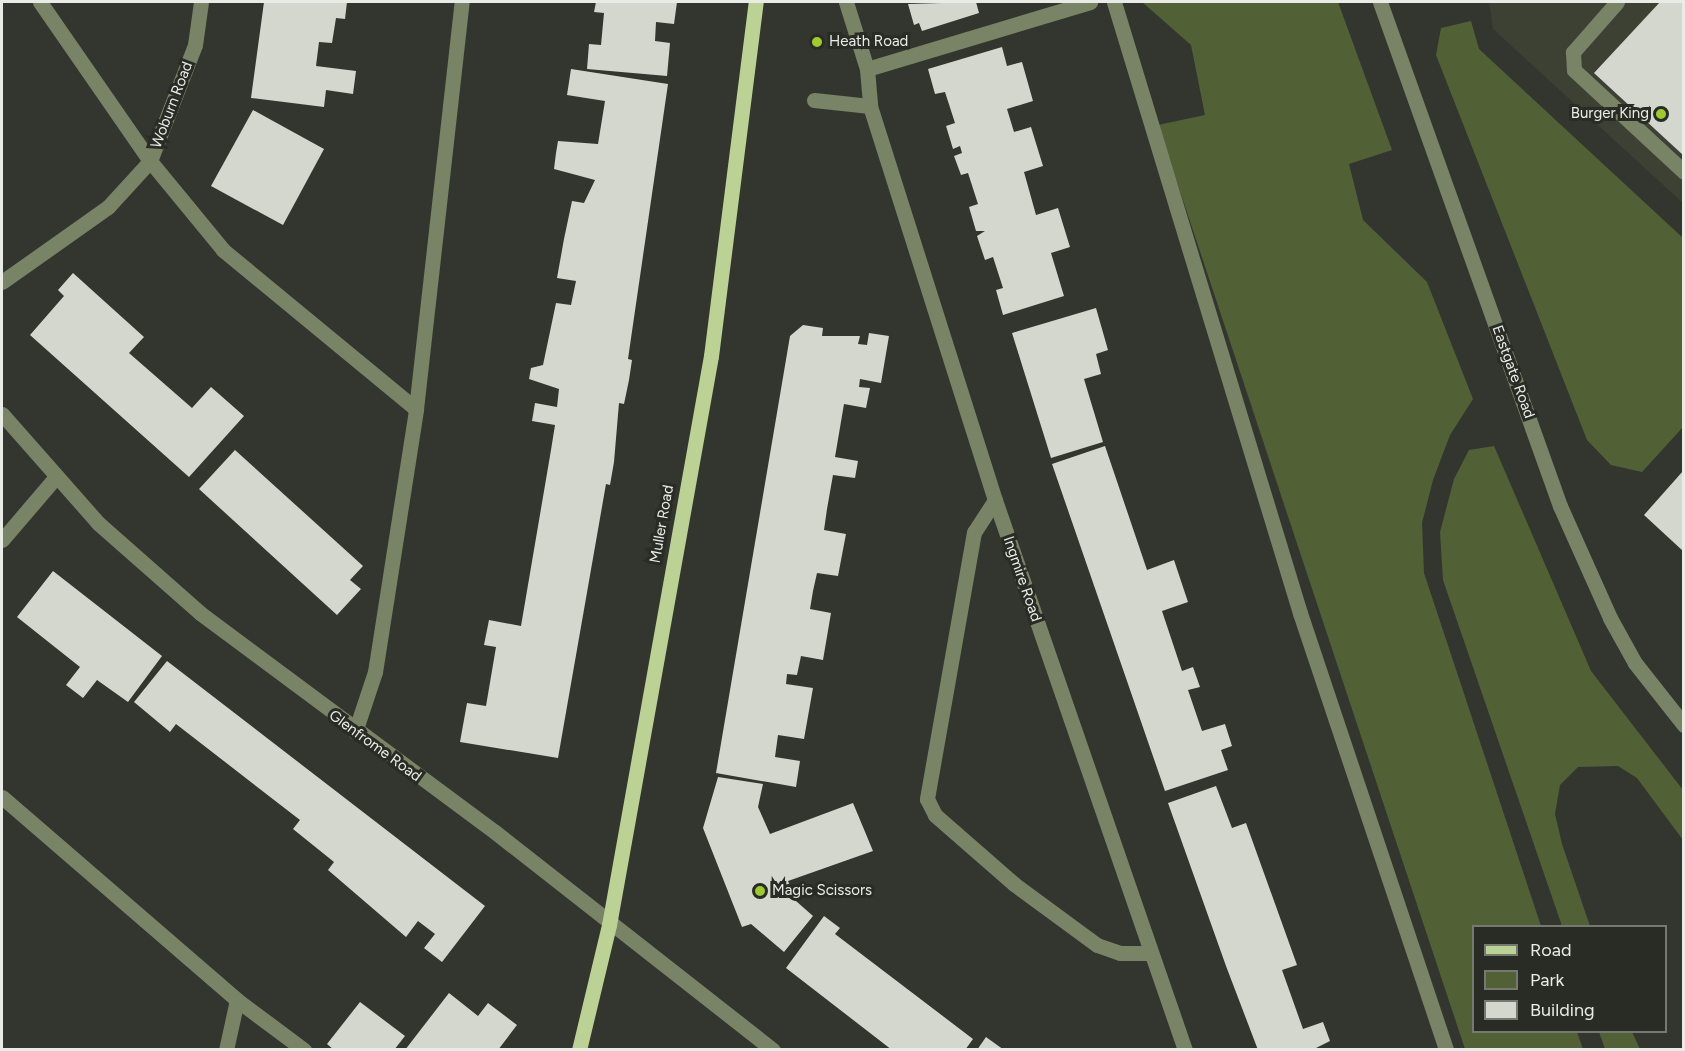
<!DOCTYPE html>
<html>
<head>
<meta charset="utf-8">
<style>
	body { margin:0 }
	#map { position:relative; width:1685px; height:1051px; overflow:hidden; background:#33362f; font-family:Figtree,sans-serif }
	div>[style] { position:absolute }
	.built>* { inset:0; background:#3c4134 }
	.green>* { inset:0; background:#526036 }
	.building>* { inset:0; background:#d4d7ce }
	.minor>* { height:15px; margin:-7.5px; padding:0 7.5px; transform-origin:7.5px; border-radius:7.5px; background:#798466 }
	.major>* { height:15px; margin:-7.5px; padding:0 7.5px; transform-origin:7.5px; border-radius:7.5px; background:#bcd294 }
	.dots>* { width:16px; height:16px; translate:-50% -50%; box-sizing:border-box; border:3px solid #292c25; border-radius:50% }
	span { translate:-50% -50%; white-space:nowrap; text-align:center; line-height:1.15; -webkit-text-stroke:6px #292c25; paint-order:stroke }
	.poi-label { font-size:15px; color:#e9ebe6 }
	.left { translate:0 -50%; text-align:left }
	.right { translate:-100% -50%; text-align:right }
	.street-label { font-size:15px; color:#e9ebe6 }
	.frame { position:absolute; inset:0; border:3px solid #e9ebe6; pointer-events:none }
	.legend { position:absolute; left:1472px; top:925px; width:195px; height:108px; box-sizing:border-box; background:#292c25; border:2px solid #767872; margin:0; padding:8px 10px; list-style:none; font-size:18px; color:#e9ebe6 }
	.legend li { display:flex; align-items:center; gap:12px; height:30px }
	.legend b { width:30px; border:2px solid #767872 }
</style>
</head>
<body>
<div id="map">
	<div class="built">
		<i style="clip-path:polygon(1489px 2px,1683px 2px,1683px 203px,1493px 29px)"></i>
	</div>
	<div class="green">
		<i style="clip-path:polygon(1142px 2px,1338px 2px,1392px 150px,1349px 164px,1363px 220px,1427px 282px,1473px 399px,1450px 435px,1433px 480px,1422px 523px,1424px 573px,1541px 926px,1474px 926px,1474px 1032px,1577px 1032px,1583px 1049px,1465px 1049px,1158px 125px,1205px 115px,1191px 45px)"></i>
		<i style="clip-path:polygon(1471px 21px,1479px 49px,1683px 238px,1683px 427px,1642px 472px,1611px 465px,1587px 440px,1436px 55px,1441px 28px)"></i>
		<i style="clip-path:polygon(1494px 446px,1591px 671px,1683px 790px,1683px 840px,1637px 778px,1618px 766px,1578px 767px,1560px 785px,1555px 814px,1562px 844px,1590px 926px,1562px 926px,1443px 580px,1440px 532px,1454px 479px,1469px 450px)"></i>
		<i style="clip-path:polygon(1599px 1032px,1632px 1032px,1640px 1049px,1605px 1049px)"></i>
	</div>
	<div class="building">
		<i style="clip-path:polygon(264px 2px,347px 2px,345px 19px,336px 18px,332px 43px,319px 42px,316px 66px,356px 71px,353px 94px,326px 90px,324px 107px,251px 98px)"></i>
		<i style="clip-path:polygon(596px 2px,677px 2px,674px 24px,656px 22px,655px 41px,670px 43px,667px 76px,587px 69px,589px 44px,601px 45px,604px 13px,594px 12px)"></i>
		<i style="clip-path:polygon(976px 2px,979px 13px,922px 31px,919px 23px,914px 25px,908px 4px)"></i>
		<i style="clip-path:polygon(1660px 2px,1683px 3px,1683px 155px,1594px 73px)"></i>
		<i style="clip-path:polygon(1002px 47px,1007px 66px,1022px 62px,1033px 101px,1007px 109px,1014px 132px,1031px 127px,1043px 166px,1024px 172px,1036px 215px,1058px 208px,1070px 247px,1051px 253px,1064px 296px,1003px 315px,996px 290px,1003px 288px,993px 257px,985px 260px,977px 236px,985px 231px,976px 231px,969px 207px,978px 204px,968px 173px,961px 175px,954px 156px,962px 153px,960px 146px,953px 149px,946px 126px,955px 123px,945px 92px,935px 94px,928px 69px)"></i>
		<i style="clip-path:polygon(571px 69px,668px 84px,628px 359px,632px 360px,629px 380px,624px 404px,619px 403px,614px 462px,610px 485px,606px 484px,558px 758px,460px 742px,467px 703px,486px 706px,496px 647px,484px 645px,489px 620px,521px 626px,551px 450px,555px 425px,532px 421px,535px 403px,557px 407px,559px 389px,529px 379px,531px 368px,543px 365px,556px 303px,571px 305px,576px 281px,557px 278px,564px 239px,572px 201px,584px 203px,595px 180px,554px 169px,556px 153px,558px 141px,598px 144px,605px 101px,567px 95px)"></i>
		<i style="clip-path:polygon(253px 110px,324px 149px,283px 225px,211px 186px)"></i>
		<i style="clip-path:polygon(73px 273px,144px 337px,129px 353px,192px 408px,211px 387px,244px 416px,189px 477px,30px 335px,64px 296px,58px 290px)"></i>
		<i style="clip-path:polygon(1096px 308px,1108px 350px,1096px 354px,1101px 374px,1084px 379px,1103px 442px,1051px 458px,1012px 333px)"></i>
		<i style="clip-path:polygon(803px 325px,823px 328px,822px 336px,860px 336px,858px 344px,867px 345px,869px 333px,889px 336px,881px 383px,860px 379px,859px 387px,870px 388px,866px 408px,844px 404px,835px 457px,858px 461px,855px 478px,833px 475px,827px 509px,824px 530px,846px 534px,838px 576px,817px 573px,813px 591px,810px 609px,831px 613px,823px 660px,801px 656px,797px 675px,787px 674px,786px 684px,813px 688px,804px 739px,778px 735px,775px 757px,800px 761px,796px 787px,716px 773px,790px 336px)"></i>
		<i style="clip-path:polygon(1105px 446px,1147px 570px,1174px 560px,1188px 602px,1162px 611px,1182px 671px,1193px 667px,1200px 687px,1188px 690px,1202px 731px,1225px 724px,1232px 746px,1221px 750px,1228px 770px,1165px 791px,1052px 464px)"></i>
		<i style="clip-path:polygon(235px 450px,363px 566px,350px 580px,361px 589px,337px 615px,199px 489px)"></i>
		<i style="clip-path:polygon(1683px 471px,1683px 551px,1644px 515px)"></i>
		<i style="clip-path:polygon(53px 571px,162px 656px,128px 702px,97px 680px,83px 698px,66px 685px,80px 667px,17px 617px)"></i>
		<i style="clip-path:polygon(167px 661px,485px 906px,442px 962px,424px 948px,435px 934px,418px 921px,406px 937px,328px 870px,334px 862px,293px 829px,300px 820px,176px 724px,170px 732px,134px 702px)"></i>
		<i style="clip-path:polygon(718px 777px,763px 784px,758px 807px,770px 834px,853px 803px,873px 851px,788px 881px,796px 901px,813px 916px,784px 952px,751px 924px,742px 927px,703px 828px)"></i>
		<i style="clip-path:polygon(1216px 786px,1232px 828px,1246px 823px,1297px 965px,1282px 970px,1303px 1029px,1323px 1022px,1330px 1041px,1312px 1050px,1258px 1050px,1226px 966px,1168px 803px)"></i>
		<i style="clip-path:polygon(824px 916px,840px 928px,835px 934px,973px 1039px,965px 1050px,892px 1050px,786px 968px)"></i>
		<i style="clip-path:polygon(449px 993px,478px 1016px,488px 1003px,517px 1025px,498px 1050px,405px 1050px)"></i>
		<i style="clip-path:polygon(360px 1002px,405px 1036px,394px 1050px,334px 1050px,327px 1044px)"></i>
		<i style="clip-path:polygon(986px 1037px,1004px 1050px,977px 1050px)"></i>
	</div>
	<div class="minor">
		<i style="left:40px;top:2px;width:193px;rotate:55.3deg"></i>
		<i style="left:150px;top:161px;width:115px;rotate:50.6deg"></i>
		<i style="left:223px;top:250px;width:250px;rotate:39.5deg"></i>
		<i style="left:846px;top:2px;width:70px;rotate:72.6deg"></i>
		<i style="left:867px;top:69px;width:37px;rotate:85deg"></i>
		<i style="left:870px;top:106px;width:413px;rotate:72.4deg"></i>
		<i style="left:995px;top:500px;width:582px;rotate:70.94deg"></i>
		<i style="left:1114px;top:2px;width:639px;rotate:73.07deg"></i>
		<i style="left:1300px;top:613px;width:461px;rotate:71.5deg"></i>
		<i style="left:1380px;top:2px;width:535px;rotate:70.35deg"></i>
		<i style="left:1560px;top:506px;width:123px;rotate:65.9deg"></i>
		<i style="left:1610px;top:618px;width:51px;rotate:60.9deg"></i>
		<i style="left:1635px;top:663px;width:79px;rotate:51.7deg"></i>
		<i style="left:1617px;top:2px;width:67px;rotate:131.3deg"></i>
		<i style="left:1573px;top:52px;width:18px;rotate:87deg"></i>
		<i style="left:1574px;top:70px;width:150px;rotate:42.8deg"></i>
		<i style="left:867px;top:69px;width:233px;rotate:-16.7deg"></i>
		<i style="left:814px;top:100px;width:56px;rotate:6.1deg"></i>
		<i style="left:2px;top:282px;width:130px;rotate:-35.3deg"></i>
		<i style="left:108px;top:207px;width:62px;rotate:-47.6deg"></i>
		<i style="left:150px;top:161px;width:124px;rotate:-68.8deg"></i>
		<i style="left:195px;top:45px;width:43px;rotate:-82.1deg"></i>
		<i style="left:2px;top:414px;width:145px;rotate:48.6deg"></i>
		<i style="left:98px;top:523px;width:136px;rotate:41.4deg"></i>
		<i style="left:200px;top:613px;width:367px;rotate:36.6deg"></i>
		<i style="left:495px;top:832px;width:353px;rotate:38.1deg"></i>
		<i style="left:995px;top:500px;width:38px;rotate:123deg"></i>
		<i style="left:974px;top:532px;width:271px;rotate:100deg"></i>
		<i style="left:927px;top:799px;width:18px;rotate:63deg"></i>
		<i style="left:935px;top:815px;width:105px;rotate:41.1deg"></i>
		<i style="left:1014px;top:884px;width:103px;rotate:36.3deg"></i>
		<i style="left:1097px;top:945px;width:24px;rotate:19deg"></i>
		<i style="left:1120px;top:953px;width:31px"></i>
		<i style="left:2px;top:540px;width:82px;rotate:-49.5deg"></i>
		<i style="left:355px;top:732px;width:63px;rotate:-71.6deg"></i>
		<i style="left:375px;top:672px;width:266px;rotate:-81.1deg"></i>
		<i style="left:416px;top:409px;width:410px;rotate:-83.6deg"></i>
		<i style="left:2px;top:797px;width:311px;rotate:40.8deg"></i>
		<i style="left:237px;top:1000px;width:84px;rotate:36.7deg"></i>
		<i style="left:226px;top:1050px;width:51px;rotate:-77.6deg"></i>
	</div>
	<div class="major">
		<i style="left:579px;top:1050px;width:129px;rotate:-76.5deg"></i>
		<i style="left:609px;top:925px;width:578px;rotate:-79.84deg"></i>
		<i style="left:711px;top:356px;width:357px;rotate:-82.8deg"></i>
	</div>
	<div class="dots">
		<i style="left:817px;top:42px;background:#a0ca2c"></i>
		<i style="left:1661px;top:114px;background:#a0ca2c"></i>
		<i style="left:760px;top:891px;background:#a0ca2c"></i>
	</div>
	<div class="poi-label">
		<span class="left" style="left:829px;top:42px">Heath Road</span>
		<span class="right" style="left:1649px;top:114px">Burger King</span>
		<span class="left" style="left:772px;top:891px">Magic Scissors</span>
	</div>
	<div class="street-label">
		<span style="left:172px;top:105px;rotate:-69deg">Woburn Road</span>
		<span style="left:1513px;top:372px;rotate:70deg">Eastgate Road</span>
		<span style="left:662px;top:524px;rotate:-80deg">Muller Road</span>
		<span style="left:1022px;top:579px;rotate:71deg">Ingmire Road</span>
		<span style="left:375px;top:746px;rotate:36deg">Glenfrome Road</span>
	</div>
	<div class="frame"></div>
	<ul class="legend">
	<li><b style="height:8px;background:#bcd294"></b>Road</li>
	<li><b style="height:16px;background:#526036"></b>Park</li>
	<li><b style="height:16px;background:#d4d7ce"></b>Building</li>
	</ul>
</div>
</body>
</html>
